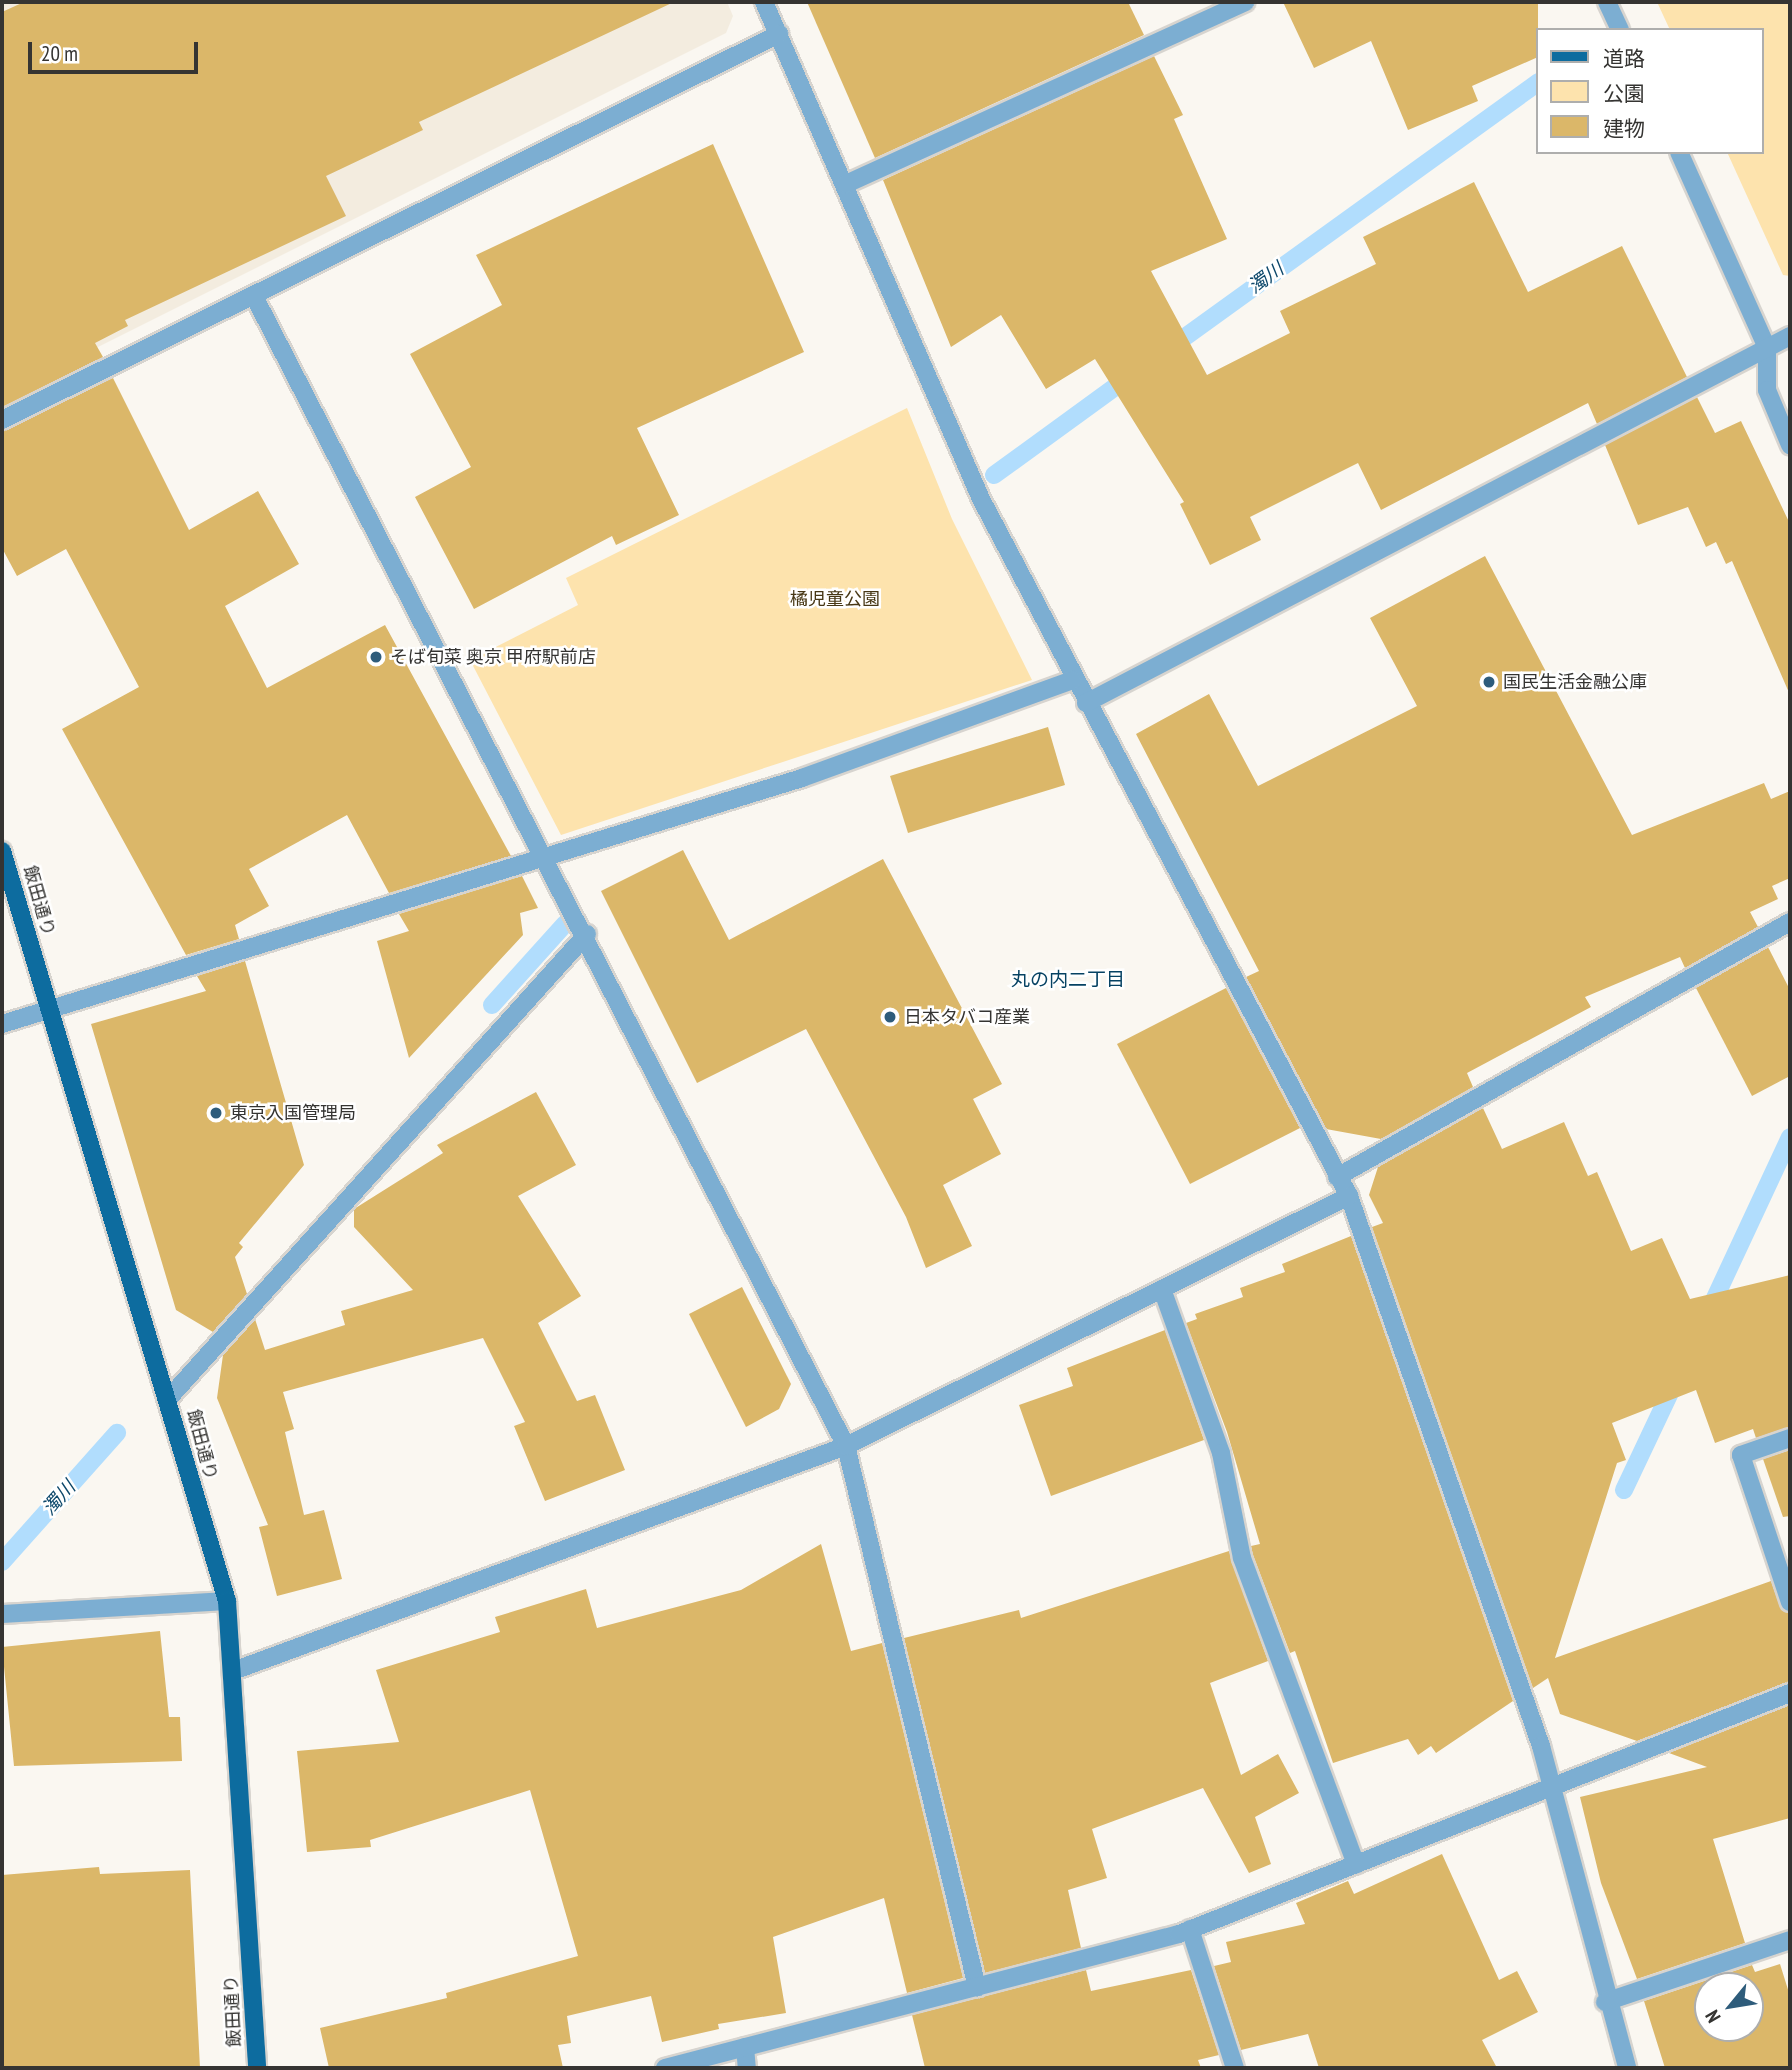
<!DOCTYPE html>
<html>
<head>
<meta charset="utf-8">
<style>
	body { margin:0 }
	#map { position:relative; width:1792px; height:2070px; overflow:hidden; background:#faf7f1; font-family:"PT Sans Narrow","Noto Sans JP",sans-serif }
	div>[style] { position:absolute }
	.built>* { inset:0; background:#f3ecdf }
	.green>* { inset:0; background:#fde3ad }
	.stream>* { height:18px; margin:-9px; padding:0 9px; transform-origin:9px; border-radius:9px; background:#b1ddfd }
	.building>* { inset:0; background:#dbb769 }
	.roads { filter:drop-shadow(2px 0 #d7d4cf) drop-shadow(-2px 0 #d7d4cf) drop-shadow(0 2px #d7d4cf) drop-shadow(0 -2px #d7d4cf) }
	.minor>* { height:18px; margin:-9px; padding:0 9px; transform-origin:9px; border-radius:9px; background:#7caed2 }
	.major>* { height:18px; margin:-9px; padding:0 9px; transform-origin:9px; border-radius:9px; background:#0d6c9f }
	.dots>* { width:19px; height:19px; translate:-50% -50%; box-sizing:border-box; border:4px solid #fff; border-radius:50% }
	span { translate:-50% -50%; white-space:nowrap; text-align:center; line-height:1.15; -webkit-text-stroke:5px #fff; paint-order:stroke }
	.park-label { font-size:18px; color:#473715 }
	.poi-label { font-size:18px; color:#353432 }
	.left { translate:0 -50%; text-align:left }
	.street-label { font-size:18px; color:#353432 }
	.water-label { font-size:19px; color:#0d486b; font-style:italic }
	.neighbourhood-label { font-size:19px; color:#064263 }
	.frame { position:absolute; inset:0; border:4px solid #353432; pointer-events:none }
	.legend { position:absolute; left:1536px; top:28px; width:228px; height:126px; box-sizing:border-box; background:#fff; border:2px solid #aeaead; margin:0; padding:9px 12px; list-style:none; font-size:21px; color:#353432 }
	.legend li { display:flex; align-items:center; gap:14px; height:35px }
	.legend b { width:35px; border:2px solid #aeaead }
	.north { position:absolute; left:1694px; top:1972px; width:70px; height:70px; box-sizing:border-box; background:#fff; border:2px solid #aeaead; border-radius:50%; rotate:240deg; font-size:19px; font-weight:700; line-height:28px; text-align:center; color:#353432 }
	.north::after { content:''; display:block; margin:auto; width:24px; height:32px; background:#2e5c7b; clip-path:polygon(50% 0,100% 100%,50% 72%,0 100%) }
	.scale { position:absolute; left:28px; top:42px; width:170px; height:32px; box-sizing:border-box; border:4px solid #353432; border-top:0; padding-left:9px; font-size:21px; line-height:24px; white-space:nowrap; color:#353432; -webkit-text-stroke:5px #fff; paint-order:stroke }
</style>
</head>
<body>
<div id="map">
	<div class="built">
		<i style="clip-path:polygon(2px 2px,727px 2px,733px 16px,726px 33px,2px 395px)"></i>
	</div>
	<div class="green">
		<i style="clip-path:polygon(1657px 2px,1790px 2px,1790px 276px,1783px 275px,1727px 152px,1762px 152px,1762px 30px,1670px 30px)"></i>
		<i style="clip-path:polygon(907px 408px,952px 519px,1032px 680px,561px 835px,470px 660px,578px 605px,566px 578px)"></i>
	</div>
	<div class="stream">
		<i style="left:1167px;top:350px;width:458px;rotate:-35.8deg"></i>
		<i style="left:994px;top:475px;width:172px;rotate:-36deg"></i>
		<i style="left:492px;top:1005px;width:109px;rotate:-48deg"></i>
		<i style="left:1708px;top:1313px;width:194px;rotate:-65deg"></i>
		<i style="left:1624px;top:1490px;width:119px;rotate:-64.7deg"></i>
		<i style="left:2px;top:1562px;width:173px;rotate:-48.3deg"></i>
	</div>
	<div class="building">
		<i style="clip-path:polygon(24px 2px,674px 2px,419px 122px,423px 130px,326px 176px,346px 216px,125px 320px,128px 326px,95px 343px,103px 357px,2px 407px,2px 12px)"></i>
		<i style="clip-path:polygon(807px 2px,1128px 2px,1144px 35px,875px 158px)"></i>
		<i style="clip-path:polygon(1283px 2px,1538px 2px,1538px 57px,1472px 86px,1478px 101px,1408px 130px,1371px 41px,1314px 68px)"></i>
		<i style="clip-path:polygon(1154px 56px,1183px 115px,1174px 119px,1227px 239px,1151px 271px,1207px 375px,1290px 333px,1280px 311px,1376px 264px,1363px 237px,1474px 182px,1528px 292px,1622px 246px,1687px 377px,1597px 424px,1588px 403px,1381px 510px,1358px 463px,1250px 517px,1261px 540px,1210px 565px,1180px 504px,1184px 502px,1095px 359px,1046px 389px,1001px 315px,951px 347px,883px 180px)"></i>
		<i style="clip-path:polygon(713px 144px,804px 352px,637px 428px,679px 515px,616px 545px,612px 536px,474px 609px,415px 497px,471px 467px,410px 354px,502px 305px,476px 255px)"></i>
		<i style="clip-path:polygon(113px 378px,189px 530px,258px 491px,299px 564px,225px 606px,267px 688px,385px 625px,511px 856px,389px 893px,347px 815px,249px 869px,269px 906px,235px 925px,239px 939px,186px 955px,62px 729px,139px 687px,66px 549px,17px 576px,2px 548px,2px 431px)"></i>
		<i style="clip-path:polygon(1697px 397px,1715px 433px,1741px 421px,1790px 524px,1790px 695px,1732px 561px,1726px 564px,1716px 542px,1706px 547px,1688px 507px,1638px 525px,1605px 445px)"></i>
		<i style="clip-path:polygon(1485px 556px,1632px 835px,1764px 783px,1771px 799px,1790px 791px,1790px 878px,1772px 886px,1778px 899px,1750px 912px,1758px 927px,1685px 968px,1680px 957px,1585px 997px,1591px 1007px,1467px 1073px,1473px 1087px,1381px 1139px,1326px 1129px,1246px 977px,1259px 971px,1136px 734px,1209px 694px,1258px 786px,1417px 706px,1370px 618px)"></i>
		<i style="clip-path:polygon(1048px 727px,1065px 785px,908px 833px,890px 776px)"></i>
		<i style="clip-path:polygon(683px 850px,729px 940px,883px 859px,1002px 1084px,973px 1099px,1001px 1154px,943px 1185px,972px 1246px,926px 1268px,906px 1217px,806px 1029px,697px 1083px,601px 891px)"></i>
		<i style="clip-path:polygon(522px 876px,538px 908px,520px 913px,523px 935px,409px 1058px,377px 941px,409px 931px,399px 914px)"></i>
		<i style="clip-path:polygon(1768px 947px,1790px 990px,1790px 1076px,1752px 1096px,1696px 988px)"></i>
		<i style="clip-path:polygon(245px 961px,304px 1165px,239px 1243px,243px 1247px,235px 1257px,247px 1294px,213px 1332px,176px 1310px,91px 1024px,206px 991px,197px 976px)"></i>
		<i style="clip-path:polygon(1226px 988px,1300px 1128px,1190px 1184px,1117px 1044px)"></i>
		<i style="clip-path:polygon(536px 1092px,576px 1165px,518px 1196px,581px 1296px,538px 1323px,577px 1401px,595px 1395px,625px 1470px,545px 1501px,514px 1426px,525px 1422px,483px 1338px,283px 1392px,294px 1429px,285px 1432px,304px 1515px,324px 1510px,342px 1579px,277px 1596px,259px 1527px,268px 1525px,217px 1398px,223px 1355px,255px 1319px,265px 1350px,345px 1325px,341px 1311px,413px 1290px,354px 1227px,354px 1209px,443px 1153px,437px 1145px)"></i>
		<i style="clip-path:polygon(1483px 1108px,1502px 1149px,1564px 1122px,1588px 1176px,1597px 1172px,1631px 1251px,1662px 1238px,1690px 1299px,1790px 1275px,1790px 1427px,1756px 1438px,1753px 1429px,1715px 1443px,1696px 1390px,1612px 1423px,1626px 1460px,1617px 1463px,1555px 1658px,1771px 1581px,1780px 1606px,1790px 1613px,1790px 1682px,1637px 1741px,1560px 1714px,1548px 1678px,1533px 1688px,1372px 1227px,1383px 1223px,1369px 1195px,1378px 1167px)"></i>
		<i style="clip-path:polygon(1351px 1236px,1513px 1701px,1436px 1753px,1431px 1746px,1418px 1755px,1408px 1739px,1333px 1763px,1295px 1651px,1290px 1653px,1253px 1555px,1251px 1546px,1260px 1544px,1227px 1432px,1186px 1323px,1197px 1319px,1195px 1314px,1243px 1297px,1240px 1288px,1285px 1272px,1282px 1264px)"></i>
		<i style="clip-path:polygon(742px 1287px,791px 1384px,779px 1409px,746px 1427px,689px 1314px)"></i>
		<i style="clip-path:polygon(1165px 1330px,1204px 1440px,1051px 1496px,1019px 1405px,1073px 1386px,1067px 1368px)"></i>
		<i style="clip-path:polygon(1790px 1450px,1790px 1516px,1783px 1517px,1763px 1459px)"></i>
		<i style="clip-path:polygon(821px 1544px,851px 1651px,882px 1643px,963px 1978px,907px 1993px,884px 1898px,773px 1937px,786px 2013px,718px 2024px,719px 2029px,662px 2042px,651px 1996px,567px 2016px,571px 2043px,558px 2045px,563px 2068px,329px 2068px,320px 2028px,447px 1998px,446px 1993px,578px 1956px,530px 1790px,370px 1840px,371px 1847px,307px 1852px,297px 1751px,399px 1742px,376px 1670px,500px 1632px,495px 1617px,586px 1589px,597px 1628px,741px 1590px)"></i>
		<i style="clip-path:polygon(1229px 1551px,1268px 1661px,1210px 1683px,1241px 1775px,1278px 1754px,1299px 1793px,1255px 1817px,1271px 1864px,1249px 1873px,1203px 1788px,1092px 1829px,1107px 1878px,1068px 1890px,1081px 1948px,985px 1973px,904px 1638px,1019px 1610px,1021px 1618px)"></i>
		<i style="clip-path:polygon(160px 1631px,169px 1717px,180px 1717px,182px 1761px,14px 1766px,2px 1647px)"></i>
		<i style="clip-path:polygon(1790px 1705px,1790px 1818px,1713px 1839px,1745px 1943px,1637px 1979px,1601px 1883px,1580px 1797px,1707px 1767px,1669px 1753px)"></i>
		<i style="clip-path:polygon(1442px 1854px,1499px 1980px,1517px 1971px,1538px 2012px,1482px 2040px,1497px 2068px,1319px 2068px,1308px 2034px,1241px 2050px,1214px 1966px,1231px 1962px,1226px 1942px,1305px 1924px,1296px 1903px,1348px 1881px,1354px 1894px)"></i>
		<i style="clip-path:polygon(99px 1867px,100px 1874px,190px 1870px,200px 2068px,2px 2068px,2px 1875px)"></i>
		<i style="clip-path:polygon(evenodd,1780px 1964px,1790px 1996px,1790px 2068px,1665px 2068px,1644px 2001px,1752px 1965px,1755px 1972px,1780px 1964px,1708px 1986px,1750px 1986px,1750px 2028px,1708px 2028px,1708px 1986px)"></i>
		<i style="clip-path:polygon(1086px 1970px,1091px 1991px,1191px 1970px,1219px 2055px,1198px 2060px,1201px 2068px,925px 2068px,912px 2015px)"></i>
	</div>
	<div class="roads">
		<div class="minor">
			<i style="left:764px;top:2px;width:542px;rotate:66.41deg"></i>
			<i style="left:981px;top:499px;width:788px;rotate:62.17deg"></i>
			<i style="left:1349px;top:1196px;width:583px;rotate:70.76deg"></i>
			<i style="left:1541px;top:1746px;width:333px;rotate:75deg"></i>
			<i style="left:1607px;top:2px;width:31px;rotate:65deg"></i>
			<i style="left:1679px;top:152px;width:215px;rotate:65.8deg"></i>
			<i style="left:1767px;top:348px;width:42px;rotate:90deg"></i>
			<i style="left:1767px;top:390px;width:60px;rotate:67.3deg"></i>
			<i style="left:846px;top:184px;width:439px;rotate:-24.5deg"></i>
			<i style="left:255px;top:298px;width:1291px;rotate:62.76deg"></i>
			<i style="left:846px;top:1446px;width:557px;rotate:76.39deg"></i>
			<i style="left:2px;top:420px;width:868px;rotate:-26.42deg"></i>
			<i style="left:1086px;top:703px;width:794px;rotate:-27.53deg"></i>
			<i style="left:2px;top:1024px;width:837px;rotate:-17.09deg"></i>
			<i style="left:802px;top:778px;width:287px;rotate:-19.9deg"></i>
			<i style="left:1337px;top:1177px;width:520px;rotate:-29.38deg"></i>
			<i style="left:1162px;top:1289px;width:174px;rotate:70.2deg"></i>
			<i style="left:1221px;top:1453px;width:107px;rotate:78.7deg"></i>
			<i style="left:1242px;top:1558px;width:327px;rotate:69.6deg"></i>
			<i style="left:168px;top:1399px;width:626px;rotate:-47.98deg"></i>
			<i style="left:1790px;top:1438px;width:52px;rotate:160.9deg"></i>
			<i style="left:1741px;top:1455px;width:155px;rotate:71.6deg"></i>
			<i style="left:2px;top:1614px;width:225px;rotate:-3.3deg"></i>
			<i style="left:233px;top:1671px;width:653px;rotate:-20.16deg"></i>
			<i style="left:846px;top:1446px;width:562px;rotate:-26.43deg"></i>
			<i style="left:1190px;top:1929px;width:146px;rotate:72.1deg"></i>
			<i style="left:1605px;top:2002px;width:195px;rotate:-18.5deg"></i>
			<i style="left:745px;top:2047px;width:21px;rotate:85deg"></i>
			<i style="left:665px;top:2068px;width:531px;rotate:-14.61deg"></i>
			<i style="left:1179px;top:1934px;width:657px;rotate:-21.53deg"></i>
		</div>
		<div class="major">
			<i style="left:2px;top:851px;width:783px;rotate:73.3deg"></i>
			<i style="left:227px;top:1601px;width:468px;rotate:86.3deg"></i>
		</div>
	</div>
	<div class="dots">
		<i style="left:376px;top:657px;background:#2e5c7b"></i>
		<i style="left:1489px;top:682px;background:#2e5c7b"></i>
		<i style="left:890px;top:1017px;background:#2e5c7b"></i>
		<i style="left:216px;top:1113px;background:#2e5c7b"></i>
	</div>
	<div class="park-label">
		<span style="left:835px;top:599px">橘児童公園</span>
	</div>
	<div class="poi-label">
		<span class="left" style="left:390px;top:657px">そば旬菜 奥京 甲府駅前店</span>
		<span class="left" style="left:1503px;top:682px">国民生活金融公庫</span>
		<span class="left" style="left:904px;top:1017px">日本タバコ産業</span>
		<span class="left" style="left:230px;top:1113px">東京入国管理局</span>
	</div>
	<div class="street-label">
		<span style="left:39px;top:901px;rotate:74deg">飯田通り</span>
		<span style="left:202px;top:1445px;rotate:75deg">飯田通り</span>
		<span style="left:233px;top:2011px;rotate:-93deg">飯田通り</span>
	</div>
	<div class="water-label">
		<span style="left:1266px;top:278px;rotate:-36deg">濁川</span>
		<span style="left:59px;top:1498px;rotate:-48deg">濁川</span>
	</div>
	<div class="neighbourhood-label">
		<span style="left:1068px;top:980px">丸の内二丁目</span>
	</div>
	<div class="frame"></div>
	<ul class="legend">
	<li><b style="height:9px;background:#0d6c9f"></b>道路</li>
	<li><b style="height:19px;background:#fde3ad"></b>公園</li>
	<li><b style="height:19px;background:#dbb769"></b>建物</li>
	</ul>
	<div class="north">N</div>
	<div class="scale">20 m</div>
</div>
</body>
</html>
